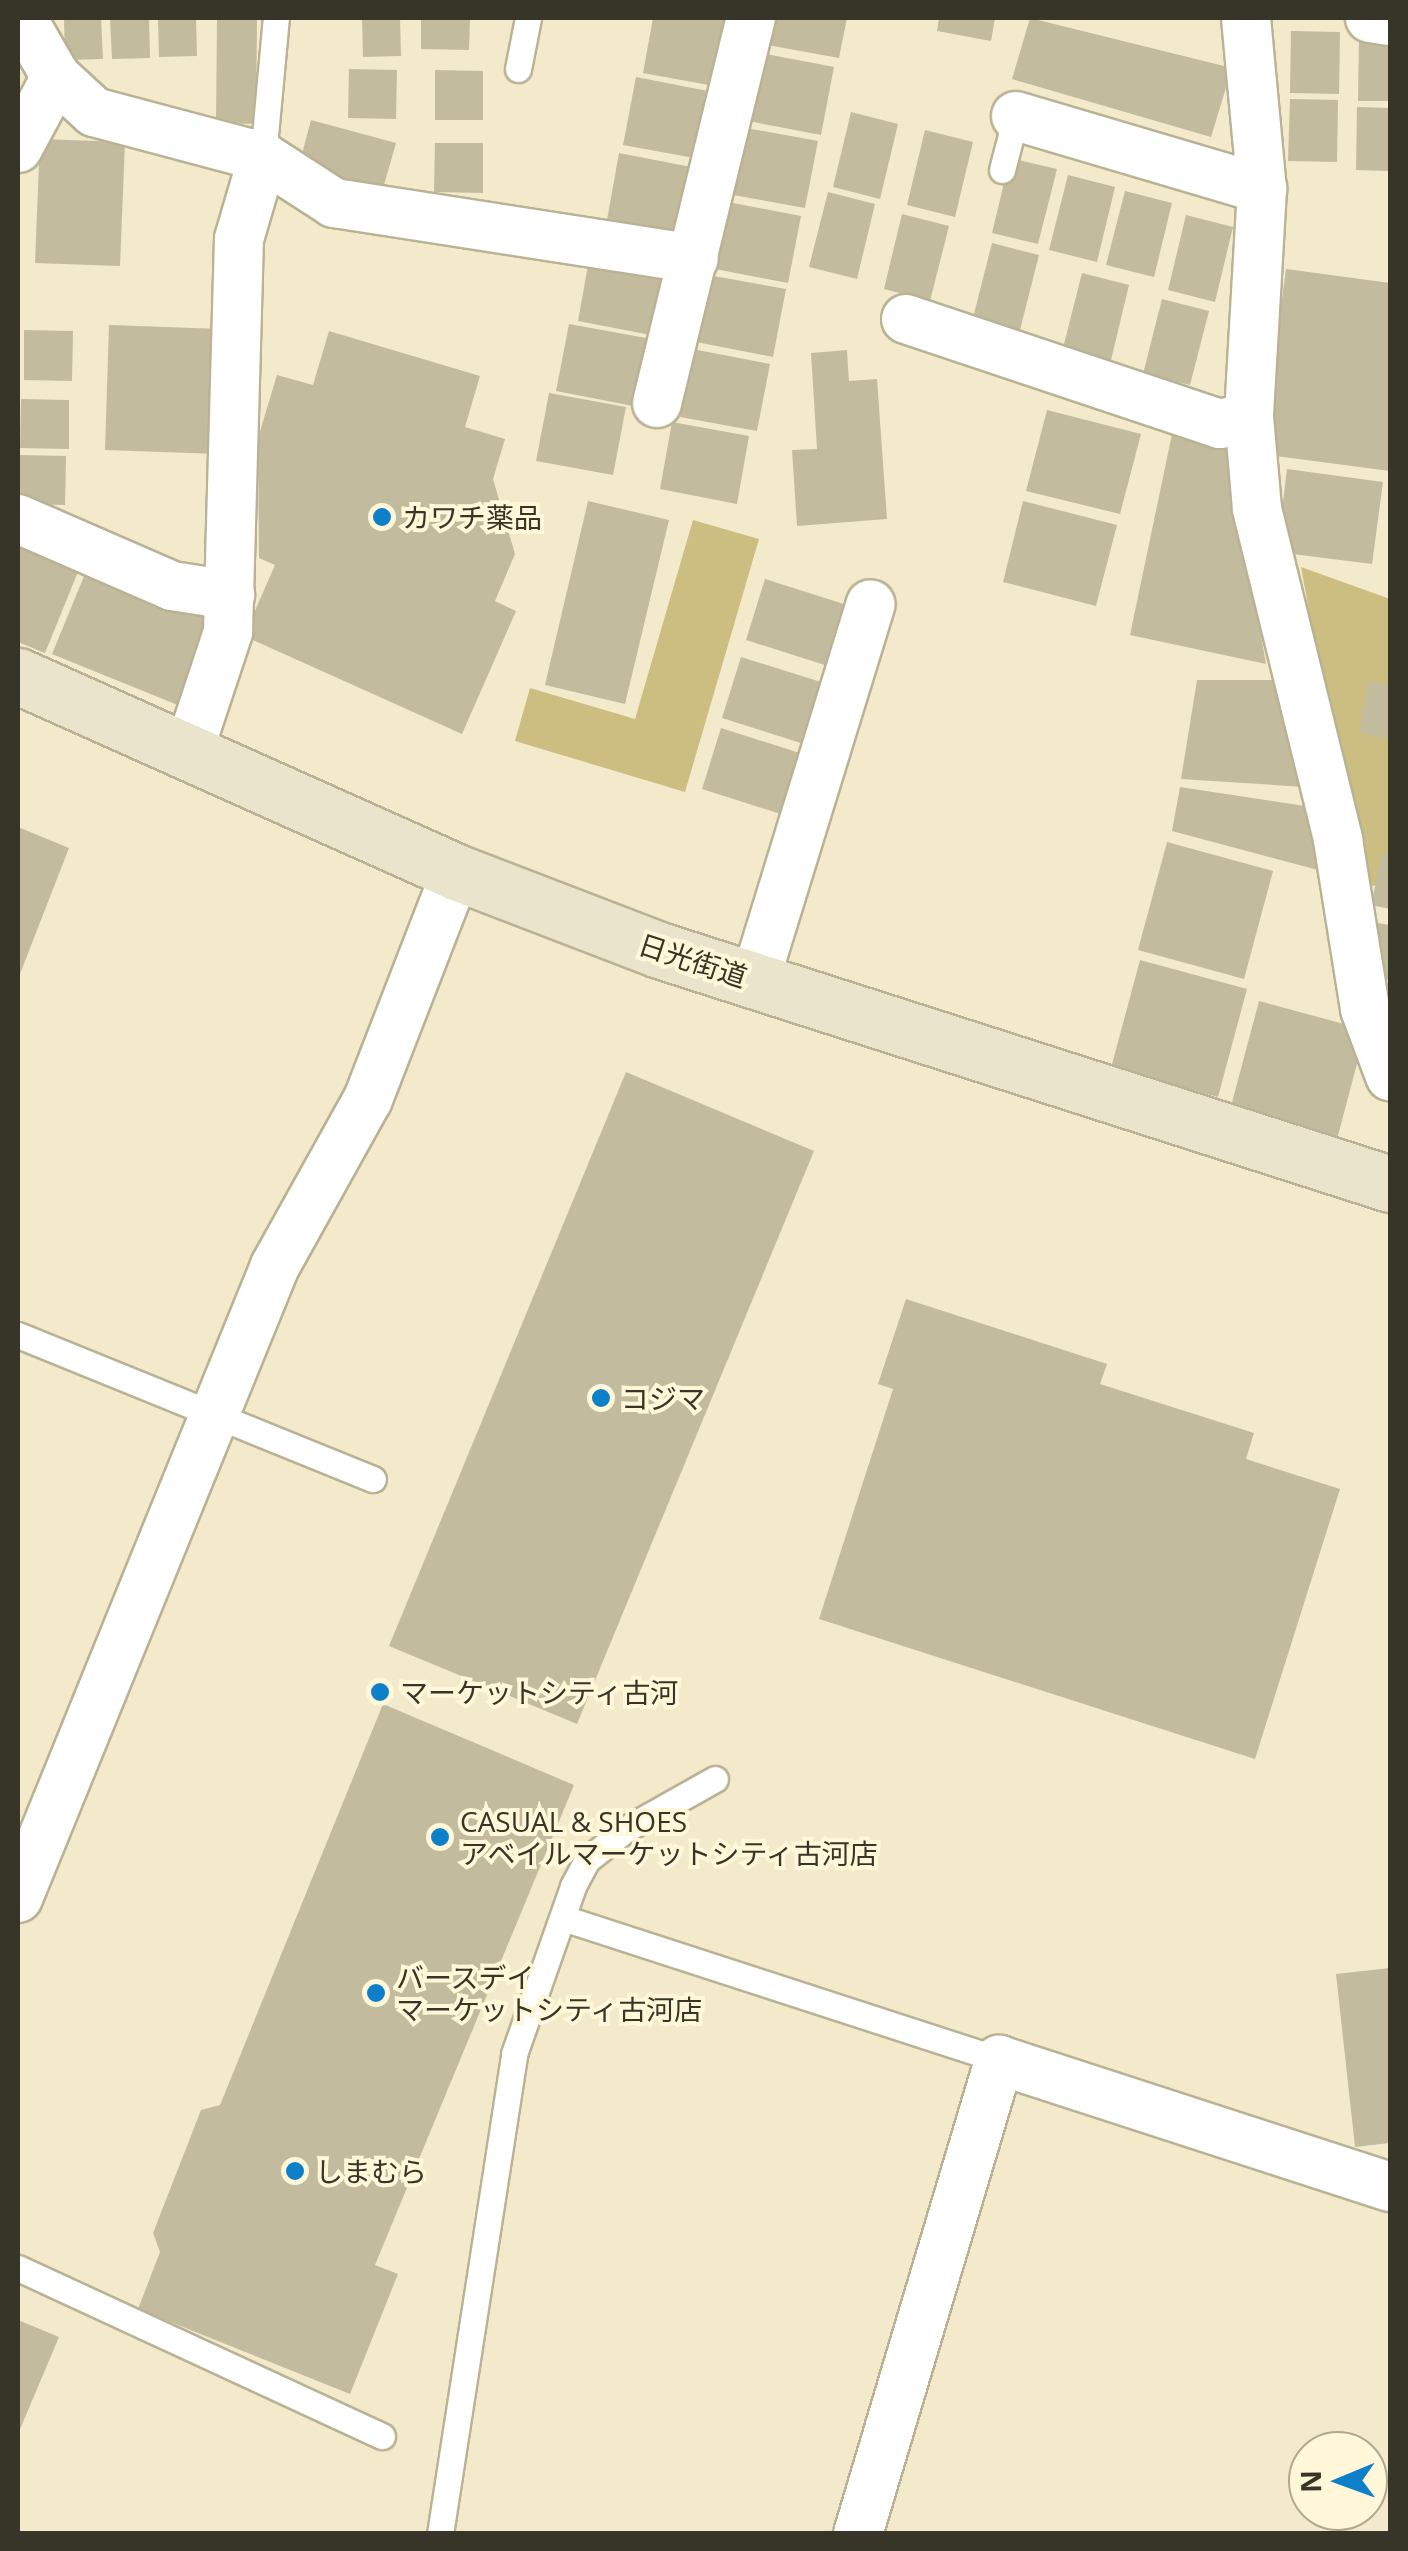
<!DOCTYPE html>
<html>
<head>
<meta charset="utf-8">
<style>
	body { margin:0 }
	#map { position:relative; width:1408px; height:2551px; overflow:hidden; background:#f2eacb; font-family:"Open Sans","Noto Sans JP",sans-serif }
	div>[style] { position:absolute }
	.green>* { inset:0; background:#ccbd80 }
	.building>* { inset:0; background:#c3bb9e }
	.roads { filter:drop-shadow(2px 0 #b9b294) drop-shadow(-2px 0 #b9b294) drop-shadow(0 2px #b9b294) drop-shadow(0 -2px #b9b294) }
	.service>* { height:25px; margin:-12.5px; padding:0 12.5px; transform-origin:12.5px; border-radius:12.5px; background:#fff }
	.minor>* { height:48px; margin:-24px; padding:0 24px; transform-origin:24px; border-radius:24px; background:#fff }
	.secondary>* { height:55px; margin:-27.5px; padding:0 27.5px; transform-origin:27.5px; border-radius:27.5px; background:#eae4cc }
	.dots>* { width:28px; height:28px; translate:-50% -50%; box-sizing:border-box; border:5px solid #fff7d8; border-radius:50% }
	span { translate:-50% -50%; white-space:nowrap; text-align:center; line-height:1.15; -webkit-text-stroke:8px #fff7d8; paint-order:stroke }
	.poi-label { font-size:28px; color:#373428 }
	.left { translate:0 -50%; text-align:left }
	.street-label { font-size:28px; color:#373428 }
	.frame { position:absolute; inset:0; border:20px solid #373428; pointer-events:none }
	.north { position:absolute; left:1288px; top:2431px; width:100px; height:100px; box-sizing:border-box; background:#fff7d8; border:2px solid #afa992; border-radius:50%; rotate:269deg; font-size:28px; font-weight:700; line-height:40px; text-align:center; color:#373428 }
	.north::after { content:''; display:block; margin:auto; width:35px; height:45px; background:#0e80c9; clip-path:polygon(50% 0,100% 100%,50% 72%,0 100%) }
</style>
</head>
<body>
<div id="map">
	<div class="green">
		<i style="clip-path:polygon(693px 520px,759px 539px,685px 792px,515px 741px,530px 688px,635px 719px)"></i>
		<i style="clip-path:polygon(1301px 567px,1390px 599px,1390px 884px,1360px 887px)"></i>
	</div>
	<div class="building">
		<i style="clip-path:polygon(64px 18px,101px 18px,103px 59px,65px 60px)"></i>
		<i style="clip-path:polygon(110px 18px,149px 18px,150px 58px,112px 59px)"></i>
		<i style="clip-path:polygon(158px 18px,196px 18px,197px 56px,159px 57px)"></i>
		<i style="clip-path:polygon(217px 18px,257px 18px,256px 124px,216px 123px)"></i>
		<i style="clip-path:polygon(362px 18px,400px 18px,401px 56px,363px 57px)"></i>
		<i style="clip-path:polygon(421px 18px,470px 18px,469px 50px,421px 49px)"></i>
		<i style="clip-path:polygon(653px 18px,732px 20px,720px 87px,643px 73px)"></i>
		<i style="clip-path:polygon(767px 18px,847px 18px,839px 58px,762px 44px)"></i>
		<i style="clip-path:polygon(939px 18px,995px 18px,991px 41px,937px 31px)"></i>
		<i style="clip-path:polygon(1030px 18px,1232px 68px,1211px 137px,1012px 79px)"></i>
		<i style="clip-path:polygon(1291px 31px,1340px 32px,1339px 94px,1290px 93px)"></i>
		<i style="clip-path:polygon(1359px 38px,1390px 38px,1390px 101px,1358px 101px)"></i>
		<i style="clip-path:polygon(756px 52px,834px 67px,821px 135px,743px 120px)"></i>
		<i style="clip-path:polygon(349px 69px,397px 70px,396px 119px,348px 118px)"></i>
		<i style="clip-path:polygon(435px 70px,483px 71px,483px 120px,435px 120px)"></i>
		<i style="clip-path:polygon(636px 77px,713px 92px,700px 159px,623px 145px)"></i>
		<i style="clip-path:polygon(1290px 99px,1338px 100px,1337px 162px,1288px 161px)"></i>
		<i style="clip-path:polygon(1357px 107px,1390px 108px,1390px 171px,1356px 170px)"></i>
		<i style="clip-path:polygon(851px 112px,898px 124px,880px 199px,833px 187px)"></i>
		<i style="clip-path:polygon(311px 120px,396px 143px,382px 192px,298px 169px)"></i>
		<i style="clip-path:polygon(741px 127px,818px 141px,805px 208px,728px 194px)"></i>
		<i style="clip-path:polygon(925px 130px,973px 142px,955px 217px,907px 205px)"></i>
		<i style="clip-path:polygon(40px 139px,125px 142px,120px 266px,35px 263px)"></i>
		<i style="clip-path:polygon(435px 143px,483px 143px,483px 193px,434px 192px)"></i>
		<i style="clip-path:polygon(619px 153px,696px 168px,684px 235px,607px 220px)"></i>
		<i style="clip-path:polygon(1010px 158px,1057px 169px,1038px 244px,992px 233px)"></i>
		<i style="clip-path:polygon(1068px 175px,1115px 187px,1097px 262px,1049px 250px)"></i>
		<i style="clip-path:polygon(1125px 191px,1172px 203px,1154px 277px,1106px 265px)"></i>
		<i style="clip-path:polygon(828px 192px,875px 204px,857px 279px,809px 267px)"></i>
		<i style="clip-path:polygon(723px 201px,801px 216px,788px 283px,710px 268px)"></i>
		<i style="clip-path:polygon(902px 214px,949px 226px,930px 301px,884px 289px)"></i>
		<i style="clip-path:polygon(1186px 215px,1233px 227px,1215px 302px,1168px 290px)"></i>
		<i style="clip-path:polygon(992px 243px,1039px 255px,1020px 330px,973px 318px)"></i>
		<i style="clip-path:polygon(590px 254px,668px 268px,656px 336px,578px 321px)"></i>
		<i style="clip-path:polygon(1286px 269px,1390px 283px,1390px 471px,1261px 454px)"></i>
		<i style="clip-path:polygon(1082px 273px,1129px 285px,1111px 360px,1063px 348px)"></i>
		<i style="clip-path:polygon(708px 275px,786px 289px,773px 357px,696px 342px)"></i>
		<i style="clip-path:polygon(1162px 299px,1209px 311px,1190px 385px,1143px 374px)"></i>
		<i style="clip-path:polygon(569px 324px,646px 338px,633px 406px,556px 391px)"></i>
		<i style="clip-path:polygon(109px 325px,222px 329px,218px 454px,105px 450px)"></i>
		<i style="clip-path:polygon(24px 330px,73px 331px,72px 381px,24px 380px)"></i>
		<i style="clip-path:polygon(329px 331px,480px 376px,465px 427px,505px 439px,493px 479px,515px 554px,495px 601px,516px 611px,462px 734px,244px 636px,275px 565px,259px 558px,258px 438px,277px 375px,313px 385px)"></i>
		<i style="clip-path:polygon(692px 349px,770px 364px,757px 431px,680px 417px)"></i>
		<i style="clip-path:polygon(847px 350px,849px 381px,877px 379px,887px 519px,797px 526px,792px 450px,817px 449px,811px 353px)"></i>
		<i style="clip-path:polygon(549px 393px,626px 407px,613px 475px,536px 461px)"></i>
		<i style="clip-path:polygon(21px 399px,69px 400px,69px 449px,20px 448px)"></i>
		<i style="clip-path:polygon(1047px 410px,1141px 434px,1120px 514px,1026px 491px)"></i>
		<i style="clip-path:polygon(672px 422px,749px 436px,737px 504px,660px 489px)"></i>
		<i style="clip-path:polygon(1172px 434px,1228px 446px,1266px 664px,1130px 635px)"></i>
		<i style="clip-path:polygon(18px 455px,66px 456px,65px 505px,18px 504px)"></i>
		<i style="clip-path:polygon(1287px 469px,1383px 482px,1372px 564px,1277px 552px)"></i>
		<i style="clip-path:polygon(588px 501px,669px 520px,625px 704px,545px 685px)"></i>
		<i style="clip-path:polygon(1023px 501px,1117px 525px,1096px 606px,1003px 582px)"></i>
		<i style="clip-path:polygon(18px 542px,80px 567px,45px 653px,18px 642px)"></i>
		<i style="clip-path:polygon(87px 569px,219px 623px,185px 708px,52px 654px)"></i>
		<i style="clip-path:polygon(765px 579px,847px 605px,828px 666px,746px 640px)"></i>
		<i style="clip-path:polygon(741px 657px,824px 683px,804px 744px,722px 718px)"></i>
		<i style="clip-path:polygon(1197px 680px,1282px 680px,1305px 787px,1181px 779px)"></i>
		<i style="clip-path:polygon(1368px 682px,1390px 685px,1390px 739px,1359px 733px)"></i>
		<i style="clip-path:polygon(721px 728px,803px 754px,784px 815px,702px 789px)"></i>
		<i style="clip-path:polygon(1180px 787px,1305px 806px,1318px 870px,1172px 831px)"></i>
		<i style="clip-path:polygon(18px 827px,69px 848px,18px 979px)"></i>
		<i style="clip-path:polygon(1167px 842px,1273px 871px,1244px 979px,1138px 950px)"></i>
		<i style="clip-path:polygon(1382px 853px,1390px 855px,1390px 909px,1371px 905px)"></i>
		<i style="clip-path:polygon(1372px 922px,1390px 925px,1390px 980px,1362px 974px)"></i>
		<i style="clip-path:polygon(1140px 960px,1247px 989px,1218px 1097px,1111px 1068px)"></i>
		<i style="clip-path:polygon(1259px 1001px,1366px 1030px,1337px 1139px,1230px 1110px)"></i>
		<i style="clip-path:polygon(626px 1072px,814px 1151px,577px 1724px,389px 1646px)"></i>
		<i style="clip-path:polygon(906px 1299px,1107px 1364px,1100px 1384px,1254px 1433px,1246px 1459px,1340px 1489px,1255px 1759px,819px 1619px,893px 1389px,878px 1384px)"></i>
		<i style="clip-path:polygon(383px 1704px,574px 1785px,375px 2265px,398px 2274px,350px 2394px,138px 2309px,160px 2252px,153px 2233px,201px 2110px,220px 2105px)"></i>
		<i style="clip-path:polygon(1390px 1968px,1390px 2143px,1355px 2147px,1336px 1974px)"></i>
		<i style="clip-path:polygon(18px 2320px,59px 2337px,18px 2434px)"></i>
	</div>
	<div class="roads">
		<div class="service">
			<i style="left:518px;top:69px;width:52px;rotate:-78.9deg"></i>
			<i style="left:263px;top:157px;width:140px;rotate:-84.7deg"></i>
			<i style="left:1002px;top:170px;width:56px;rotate:-75.5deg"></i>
			<i style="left:18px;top:1335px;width:383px;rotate:22.1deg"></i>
			<i style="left:563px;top:1918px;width:459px;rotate:18deg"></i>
			<i style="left:18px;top:2268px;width:401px;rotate:24.8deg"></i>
			<i style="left:440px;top:2534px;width:486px;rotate:-81.2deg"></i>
			<i style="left:514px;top:2054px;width:178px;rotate:-70.6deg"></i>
			<i style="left:573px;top:1886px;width:30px;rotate:-62deg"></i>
			<i style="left:587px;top:1860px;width:50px;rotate:-38.5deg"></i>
			<i style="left:626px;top:1829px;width:102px;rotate:-29.3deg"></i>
		</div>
		<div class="minor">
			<i style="left:22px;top:18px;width:68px;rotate:60deg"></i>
			<i style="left:56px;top:77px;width:52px;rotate:42.6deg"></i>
			<i style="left:94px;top:112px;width:175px;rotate:14.9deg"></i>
			<i style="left:263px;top:157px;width:85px;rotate:32.9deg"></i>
			<i style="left:334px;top:203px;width:364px;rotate:8.8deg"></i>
			<i style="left:1246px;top:18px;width:172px;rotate:84.7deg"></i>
			<i style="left:1262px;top:189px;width:228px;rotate:93.3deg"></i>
			<i style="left:1249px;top:417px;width:92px;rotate:85deg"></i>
			<i style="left:1257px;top:509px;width:341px;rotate:76.2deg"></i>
			<i style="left:1338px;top:840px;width:171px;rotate:80.9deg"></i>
			<i style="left:1365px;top:1009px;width:72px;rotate:69.5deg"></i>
			<i style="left:1370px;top:18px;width:20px;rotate:9deg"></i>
			<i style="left:1016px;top:116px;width:257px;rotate:16.5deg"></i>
			<i style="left:18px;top:148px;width:81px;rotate:-61.8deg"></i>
			<i style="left:906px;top:319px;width:331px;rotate:18.5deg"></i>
			<i style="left:1220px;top:424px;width:30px;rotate:-14deg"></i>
			<i style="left:657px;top:403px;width:396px;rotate:-76.3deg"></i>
			<i style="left:18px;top:519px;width:168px;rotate:23.5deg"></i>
			<i style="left:172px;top:586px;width:59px;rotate:8.8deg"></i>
			<i style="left:188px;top:753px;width:127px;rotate:-71.7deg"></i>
			<i style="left:228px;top:632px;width:393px;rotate:-88.4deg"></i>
			<i style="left:239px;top:239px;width:85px;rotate:-73.7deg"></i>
			<i style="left:755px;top:980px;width:393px;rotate:-72.9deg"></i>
			<i style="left:18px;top:1898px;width:682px;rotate:-67.87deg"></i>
			<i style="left:275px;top:1266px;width:191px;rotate:-60.9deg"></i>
			<i style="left:368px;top:1099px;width:243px;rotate:-68.8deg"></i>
			<i style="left:858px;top:2534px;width:495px;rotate:-73.4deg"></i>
			<i style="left:999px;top:2060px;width:411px;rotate:18deg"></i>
		</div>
		<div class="secondary">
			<i style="left:18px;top:676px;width:480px;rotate:24.1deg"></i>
			<i style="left:456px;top:872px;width:217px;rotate:21deg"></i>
			<i style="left:659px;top:950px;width:768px;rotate:17.75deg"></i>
		</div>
	</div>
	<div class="dots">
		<i style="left:382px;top:517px;background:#0e80c9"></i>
		<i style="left:601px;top:1398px;background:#0e80c9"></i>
		<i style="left:380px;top:1692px;background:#0e80c9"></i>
		<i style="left:440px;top:1837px;background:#0e80c9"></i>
		<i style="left:376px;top:1993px;background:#0e80c9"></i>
		<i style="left:295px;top:2171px;background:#0e80c9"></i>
	</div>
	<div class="poi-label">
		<span class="left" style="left:402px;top:517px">カワチ薬品</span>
		<span class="left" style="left:621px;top:1398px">コジマ</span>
		<span class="left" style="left:400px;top:1692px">マーケットシティ古河</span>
		<span class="left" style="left:460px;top:1837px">CASUAL &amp; SHOES<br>アベイルマーケットシティ古河店</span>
		<span class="left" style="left:396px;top:1993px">バースデイ<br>マーケットシティ古河店</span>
		<span class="left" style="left:315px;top:2171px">しまむら</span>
	</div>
	<div class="street-label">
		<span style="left:693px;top:960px;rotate:18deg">日光街道</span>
	</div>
	<div class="frame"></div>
	<div class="north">N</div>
</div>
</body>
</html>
